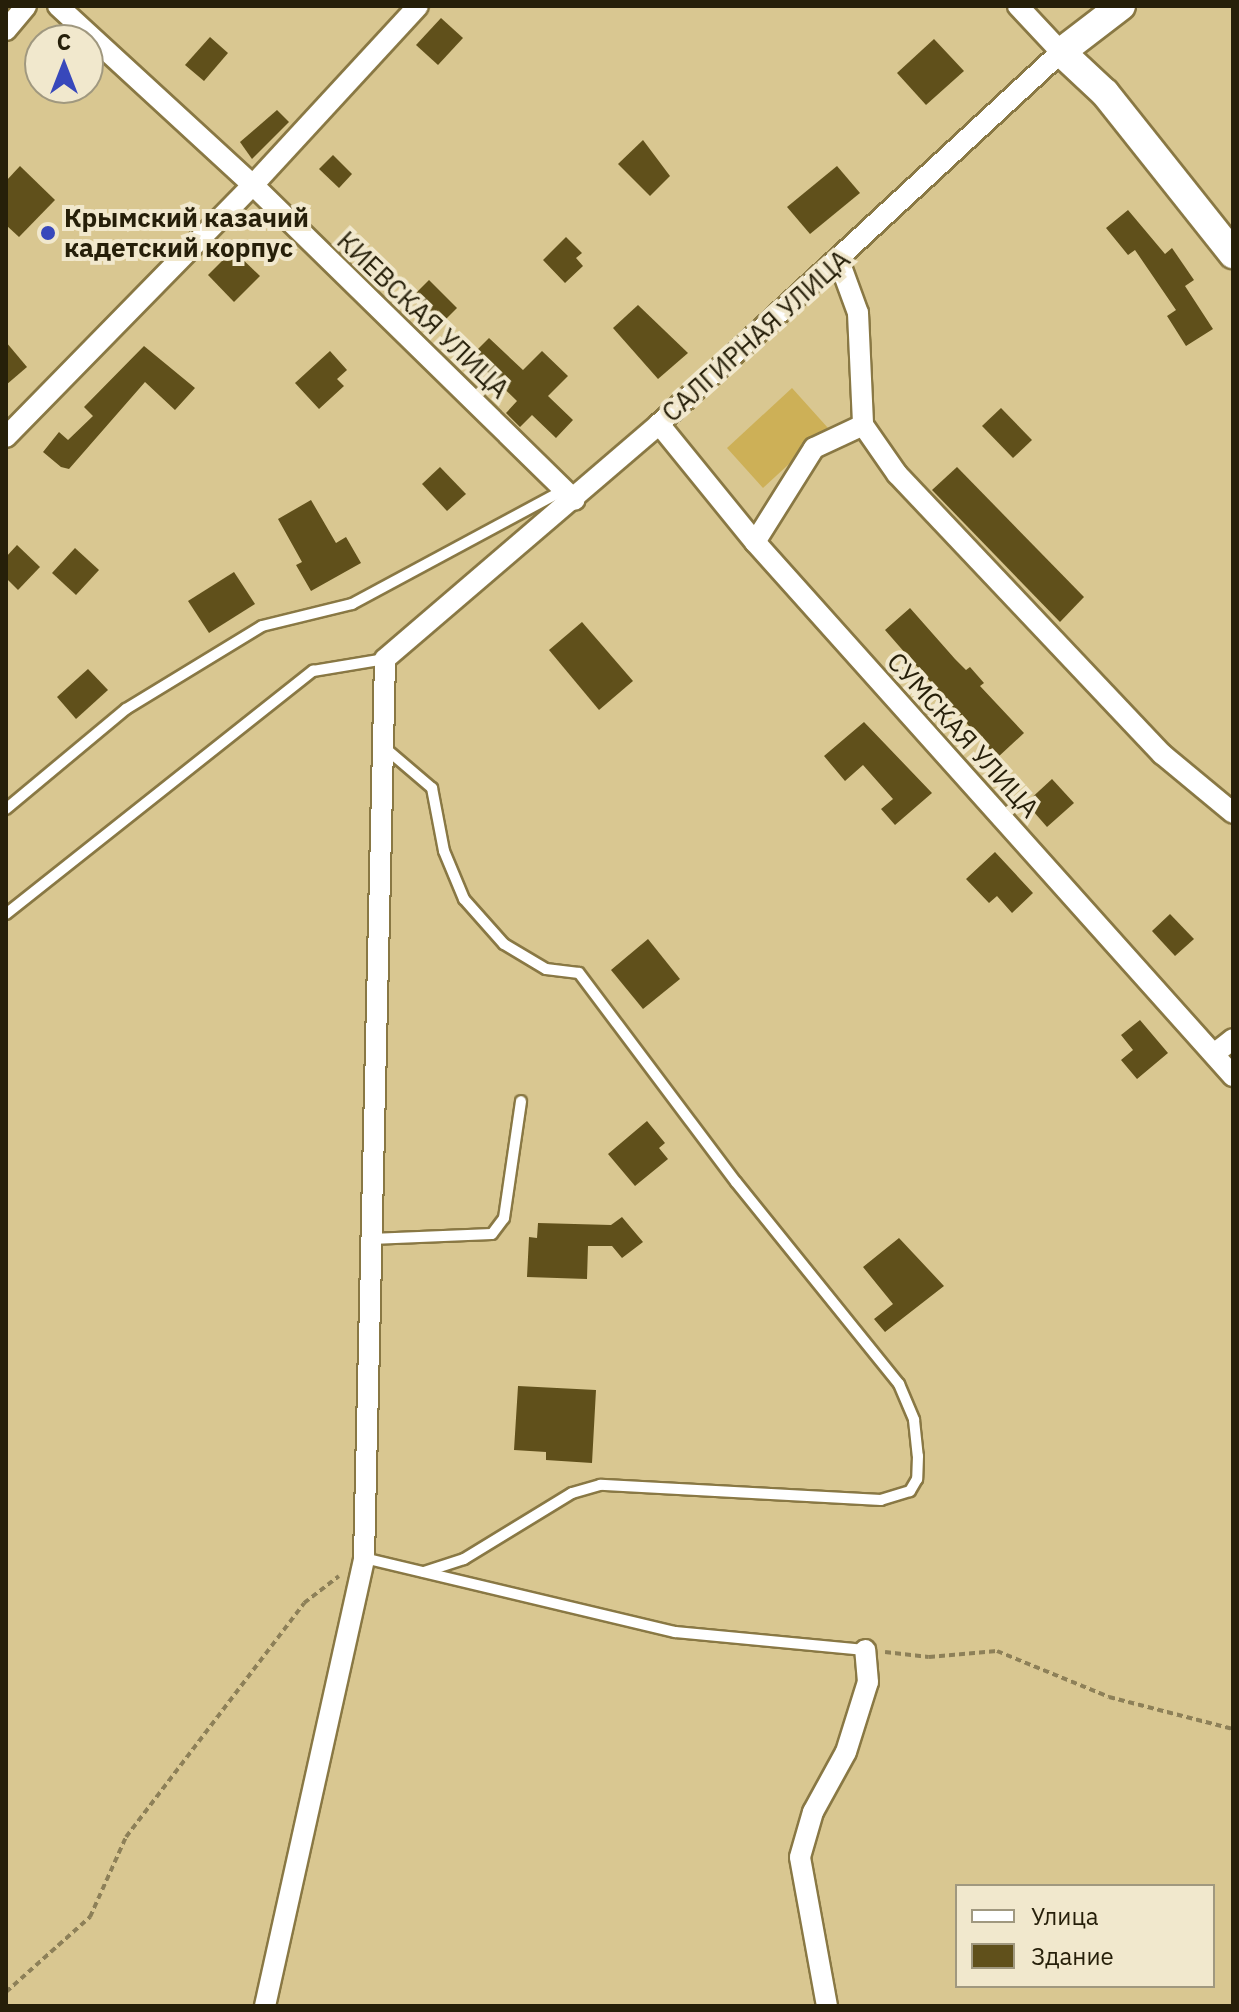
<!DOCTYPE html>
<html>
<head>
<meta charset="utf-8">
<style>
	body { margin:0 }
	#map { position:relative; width:1239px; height:2012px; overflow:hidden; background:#d9c791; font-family:"IBM Plex Sans",sans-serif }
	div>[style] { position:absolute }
	.green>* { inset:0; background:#cdb057 }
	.building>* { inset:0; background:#60501b }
	.path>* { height:4px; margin-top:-2px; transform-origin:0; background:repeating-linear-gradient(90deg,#8d8058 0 6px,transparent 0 10px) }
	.roads { filter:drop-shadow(2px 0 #897844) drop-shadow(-2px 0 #897844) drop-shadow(0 2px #897844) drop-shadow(0 -2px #897844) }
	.service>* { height:10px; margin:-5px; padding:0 5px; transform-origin:5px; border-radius:5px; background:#fff }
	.minor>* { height:20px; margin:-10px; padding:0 10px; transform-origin:10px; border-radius:10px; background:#fff }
	.secondary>* { height:28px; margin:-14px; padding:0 14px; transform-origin:14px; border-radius:14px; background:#fff }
	.dots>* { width:22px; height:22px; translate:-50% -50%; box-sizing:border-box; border:4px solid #f1e8cd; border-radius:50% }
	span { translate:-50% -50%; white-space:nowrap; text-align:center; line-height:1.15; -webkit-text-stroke:8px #f1e8cd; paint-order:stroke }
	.poi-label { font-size:26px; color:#261f09; font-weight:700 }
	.left { translate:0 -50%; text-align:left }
	.street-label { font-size:26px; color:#261f09 }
	.frame { position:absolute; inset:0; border:8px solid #261f09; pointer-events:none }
	.legend { position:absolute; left:955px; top:1884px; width:260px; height:104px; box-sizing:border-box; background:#f1e8cd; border:2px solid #a0987f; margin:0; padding:10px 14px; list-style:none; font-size:24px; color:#261f09 }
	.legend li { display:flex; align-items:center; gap:16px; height:40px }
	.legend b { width:40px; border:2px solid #a0987f }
	.north { position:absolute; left:24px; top:24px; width:80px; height:80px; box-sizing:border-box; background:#f1e8cd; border:2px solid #a0987f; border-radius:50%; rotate:0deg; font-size:22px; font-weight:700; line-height:32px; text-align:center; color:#261f09 }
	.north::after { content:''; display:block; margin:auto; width:28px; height:36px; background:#3848bb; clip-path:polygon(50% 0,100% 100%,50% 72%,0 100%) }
</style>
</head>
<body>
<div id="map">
	<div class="green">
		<i style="clip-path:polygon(792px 388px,828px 428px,763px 488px,727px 448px)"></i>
	</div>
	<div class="building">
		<i style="clip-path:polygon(441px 18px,463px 38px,438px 65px,416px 45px)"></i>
		<i style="clip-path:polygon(210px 37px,228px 53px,204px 81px,185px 65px)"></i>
		<i style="clip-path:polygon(934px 39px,964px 71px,926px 105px,897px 73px)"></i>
		<i style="clip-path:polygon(277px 110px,289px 122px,252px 159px,240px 142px)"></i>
		<i style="clip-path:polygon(643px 140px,670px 176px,650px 196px,618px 164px)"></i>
		<i style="clip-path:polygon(333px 155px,352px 174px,339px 188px,319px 169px)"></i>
		<i style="clip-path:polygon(20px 166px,55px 200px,19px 237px,6px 225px,6px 181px)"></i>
		<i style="clip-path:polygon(837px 166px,860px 193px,810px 234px,787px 207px)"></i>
		<i style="clip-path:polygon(1128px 210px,1165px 254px,1172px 248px,1194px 280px,1185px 286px,1213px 329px,1186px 346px,1167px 316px,1176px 310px,1135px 250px,1128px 255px,1106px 228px)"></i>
		<i style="clip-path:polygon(566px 237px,582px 253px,576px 258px,583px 266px,565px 283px,543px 260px)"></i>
		<i style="clip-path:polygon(233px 250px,260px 276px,234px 302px,208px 275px)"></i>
		<i style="clip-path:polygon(429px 280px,457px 308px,440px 325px,412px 297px)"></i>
		<i style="clip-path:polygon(638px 305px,688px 353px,658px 379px,613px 328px)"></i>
		<i style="clip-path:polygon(489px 338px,523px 370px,542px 351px,568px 376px,548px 396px,573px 420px,556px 438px,532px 415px,520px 427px,506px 413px,517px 401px,471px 356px)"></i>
		<i style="clip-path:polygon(6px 342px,27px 367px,6px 385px)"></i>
		<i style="clip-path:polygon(144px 346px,195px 388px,175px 410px,145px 382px,69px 469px,61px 467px,43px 452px,59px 432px,68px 440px,93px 416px,84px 407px)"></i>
		<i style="clip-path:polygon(330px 351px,347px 370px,337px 379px,344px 386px,319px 409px,295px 383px)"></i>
		<i style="clip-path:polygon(1001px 408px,1032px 440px,1013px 458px,982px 426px)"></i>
		<i style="clip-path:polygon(440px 467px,466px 494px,447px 511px,422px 484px)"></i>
		<i style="clip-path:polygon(957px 467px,1084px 597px,1060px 622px,932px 490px)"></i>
		<i style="clip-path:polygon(311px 500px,336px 543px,346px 537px,361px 563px,311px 591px,296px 565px,302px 562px,278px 519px)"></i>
		<i style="clip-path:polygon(17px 545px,40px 567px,18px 590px,6px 578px,6px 557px)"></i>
		<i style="clip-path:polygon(75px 548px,99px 570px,76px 595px,52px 573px)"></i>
		<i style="clip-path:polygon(234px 572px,255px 604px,209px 633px,188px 601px)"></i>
		<i style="clip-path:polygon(910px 608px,955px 659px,966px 670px,970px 667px,984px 683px,980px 686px,1024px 733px,997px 758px,885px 630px)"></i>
		<i style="clip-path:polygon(582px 622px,633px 681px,599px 710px,549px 650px)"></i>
		<i style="clip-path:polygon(88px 669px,108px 690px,76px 719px,57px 697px)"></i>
		<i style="clip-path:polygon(864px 722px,932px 793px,895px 825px,881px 809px,893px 799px,863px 765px,845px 781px,824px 756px)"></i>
		<i style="clip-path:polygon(1052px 779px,1074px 803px,1047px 827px,1026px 803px)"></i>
		<i style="clip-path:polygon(995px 852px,1033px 893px,1012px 913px,997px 896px,989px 903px,966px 879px)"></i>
		<i style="clip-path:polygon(1170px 914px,1194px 939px,1175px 956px,1152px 931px)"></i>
		<i style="clip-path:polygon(648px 939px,680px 979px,643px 1009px,611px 970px)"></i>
		<i style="clip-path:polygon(1140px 1020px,1168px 1053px,1137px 1079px,1121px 1060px,1133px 1050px,1121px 1035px)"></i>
		<i style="clip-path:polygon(647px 1121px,665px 1143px,659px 1148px,668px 1159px,635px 1186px,608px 1154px)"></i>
		<i style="clip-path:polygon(622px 1217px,643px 1242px,622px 1258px,612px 1246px,588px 1246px,587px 1279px,527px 1277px,529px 1237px,537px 1238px,538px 1223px,611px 1225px)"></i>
		<i style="clip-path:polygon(899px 1238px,944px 1286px,885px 1332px,874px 1319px,893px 1304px,863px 1267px)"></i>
		<i style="clip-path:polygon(518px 1386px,596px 1390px,592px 1463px,546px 1460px,546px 1452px,514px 1450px)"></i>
	</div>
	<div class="path">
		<i style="left:885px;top:1652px;width:44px;rotate:6.5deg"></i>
		<i style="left:929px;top:1657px;width:68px;rotate:-5deg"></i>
		<i style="left:997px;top:1651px;width:121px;rotate:22.3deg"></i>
		<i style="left:1109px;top:1697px;width:128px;rotate:14.5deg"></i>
		<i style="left:6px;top:1992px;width:113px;rotate:-41.8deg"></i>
		<i style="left:90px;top:1917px;width:88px;rotate:-65.8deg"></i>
		<i style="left:126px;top:1837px;width:294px;rotate:-52.7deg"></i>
		<i style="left:304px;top:1603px;width:44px;rotate:-37.6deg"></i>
	</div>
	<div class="roads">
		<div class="service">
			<i style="left:385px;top:748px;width:62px;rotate:40.4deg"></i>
			<i style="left:432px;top:788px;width:64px;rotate:79.2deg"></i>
			<i style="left:444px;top:851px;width:52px;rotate:67.4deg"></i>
			<i style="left:464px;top:899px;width:60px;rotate:48.4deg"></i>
			<i style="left:504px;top:944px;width:49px;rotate:30.8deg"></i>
			<i style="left:546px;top:969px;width:33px;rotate:7deg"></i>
			<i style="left:579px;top:973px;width:261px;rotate:53.1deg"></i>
			<i style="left:736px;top:1182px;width:260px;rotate:51.1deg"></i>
			<i style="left:899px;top:1384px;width:39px;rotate:67deg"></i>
			<i style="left:914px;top:1420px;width:36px;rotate:84deg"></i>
			<i style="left:918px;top:1456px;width:23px;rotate:92deg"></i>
			<i style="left:917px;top:1479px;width:14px;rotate:120deg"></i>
			<i style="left:910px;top:1491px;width:30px;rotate:163deg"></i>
			<i style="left:881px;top:1500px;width:281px;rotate:-176.9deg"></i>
			<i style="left:600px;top:1485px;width:29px;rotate:164deg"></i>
			<i style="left:572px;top:1493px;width:127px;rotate:148.6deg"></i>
			<i style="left:464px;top:1559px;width:42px;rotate:162deg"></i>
			<i style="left:6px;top:809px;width:156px;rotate:-39.8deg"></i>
			<i style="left:126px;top:709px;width:159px;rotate:-31.4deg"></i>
			<i style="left:262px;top:626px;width:93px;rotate:-13.7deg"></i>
			<i style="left:352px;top:604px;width:241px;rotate:-28.3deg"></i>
			<i style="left:6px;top:914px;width:392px;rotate:-38.4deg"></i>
			<i style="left:313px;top:671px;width:73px;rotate:-9.5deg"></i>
			<i style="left:371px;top:1239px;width:121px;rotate:-2.4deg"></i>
			<i style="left:492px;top:1234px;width:20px;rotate:-53deg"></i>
			<i style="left:504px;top:1218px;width:118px;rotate:-81.7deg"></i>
			<i style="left:364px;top:1558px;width:320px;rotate:13.4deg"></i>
			<i style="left:675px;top:1632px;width:191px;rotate:5.4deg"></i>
		</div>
		<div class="minor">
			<i style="left:58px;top:6px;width:265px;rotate:42.6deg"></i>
			<i style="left:253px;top:185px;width:450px;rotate:44.4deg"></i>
			<i style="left:6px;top:30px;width:31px;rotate:-50deg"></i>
			<i style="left:839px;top:261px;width:55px;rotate:69.9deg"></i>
			<i style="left:858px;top:313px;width:112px;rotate:87.4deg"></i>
			<i style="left:863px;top:425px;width:60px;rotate:55.2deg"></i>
			<i style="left:897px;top:474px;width:386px;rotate:46.6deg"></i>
			<i style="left:1162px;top:754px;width:92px;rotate:39.7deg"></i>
			<i style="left:659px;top:424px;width:152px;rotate:50.9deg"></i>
			<i style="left:755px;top:542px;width:717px;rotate:48.17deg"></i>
			<i style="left:6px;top:437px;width:353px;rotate:-45.6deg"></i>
			<i style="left:253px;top:185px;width:243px;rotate:-47.3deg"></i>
			<i style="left:755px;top:542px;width:111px;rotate:-57.9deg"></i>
			<i style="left:814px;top:448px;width:54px;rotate:-25.1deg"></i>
			<i style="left:1214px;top:1054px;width:24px;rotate:-38deg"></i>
			<i style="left:265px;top:2006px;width:459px;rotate:-77.5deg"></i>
			<i style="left:364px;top:1558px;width:899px;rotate:-88.66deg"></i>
			<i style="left:385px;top:659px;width:361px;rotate:-40.6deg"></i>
			<i style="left:659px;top:424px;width:548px;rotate:-42.78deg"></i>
			<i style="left:1061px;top:52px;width:63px;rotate:-133.1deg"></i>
			<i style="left:827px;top:2006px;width:151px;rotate:-100.3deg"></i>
			<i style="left:800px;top:1857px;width:47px;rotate:-73.9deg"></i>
			<i style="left:813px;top:1812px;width:68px;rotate:-61.2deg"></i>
			<i style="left:846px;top:1752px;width:73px;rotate:-72.6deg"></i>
			<i style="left:868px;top:1682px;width:32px;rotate:-95deg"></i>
		</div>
		<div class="secondary">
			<i style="left:1121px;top:6px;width:76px;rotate:142.5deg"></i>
			<i style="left:1061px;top:52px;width:60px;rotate:43deg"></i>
			<i style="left:1105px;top:93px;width:206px;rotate:51.5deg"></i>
		</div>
	</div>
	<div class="dots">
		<i style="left:48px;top:233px;background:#3848bb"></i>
	</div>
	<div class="poi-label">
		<span class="left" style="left:64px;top:233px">Крымский казачий<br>кадетский корпус</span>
	</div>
	<div class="street-label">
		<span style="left:423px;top:315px;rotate:44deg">КИЕВСКАЯ УЛИЦА</span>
		<span style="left:756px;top:336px;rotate:-42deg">САЛГИРНАЯ УЛИЦА</span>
		<span style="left:963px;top:735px;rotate:48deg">СУМСКАЯ УЛИЦА</span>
	</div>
	<div class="frame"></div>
	<ul class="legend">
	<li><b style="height:10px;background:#fff"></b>Улица</li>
	<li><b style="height:22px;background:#60501b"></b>Здание</li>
	</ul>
	<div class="north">С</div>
</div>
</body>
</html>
